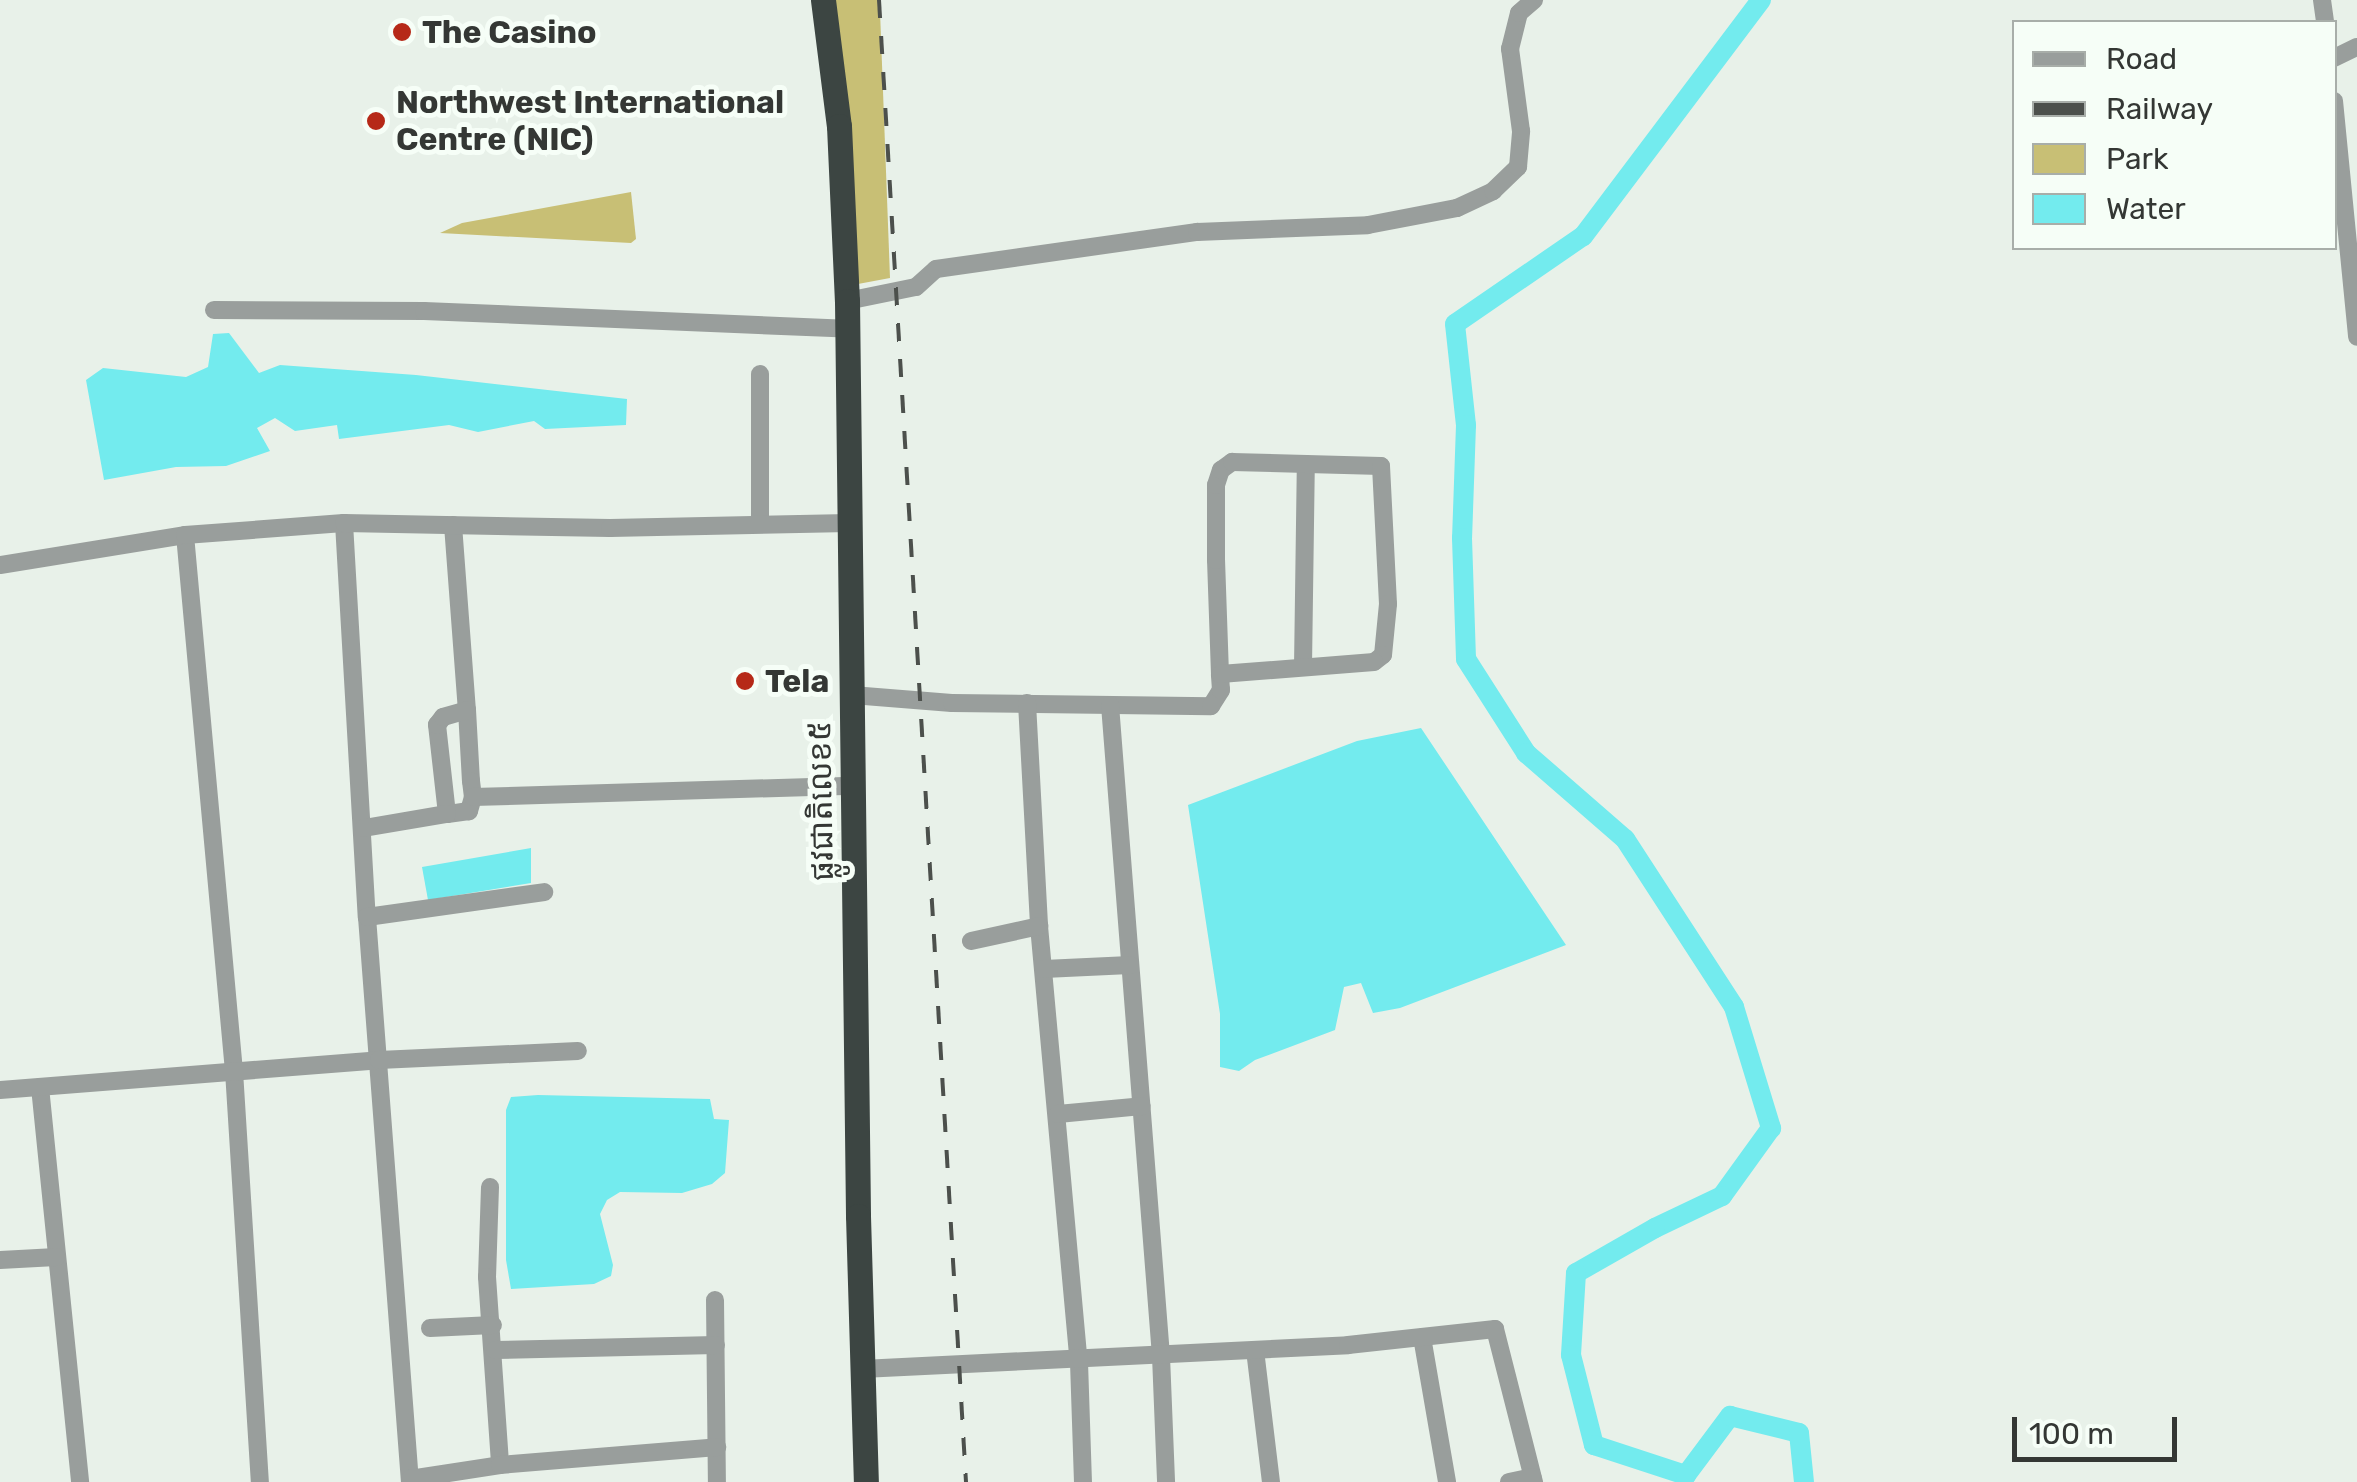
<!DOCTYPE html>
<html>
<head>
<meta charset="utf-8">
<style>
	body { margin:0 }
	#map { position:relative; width:2357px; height:1482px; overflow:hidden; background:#e8f1e9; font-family:Rubik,"Noto Sans Khmer",sans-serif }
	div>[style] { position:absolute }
	.green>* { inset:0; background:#c8bf75 }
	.water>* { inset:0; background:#73ebee }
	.river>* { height:20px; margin:-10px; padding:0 10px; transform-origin:10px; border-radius:10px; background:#73ebee }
	.minor>* { height:18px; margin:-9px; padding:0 9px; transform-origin:9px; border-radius:9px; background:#999e9c }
	.highway>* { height:25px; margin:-12.5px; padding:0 12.5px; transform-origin:12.5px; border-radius:12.5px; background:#3c4542 }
	.rail>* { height:4px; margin-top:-2px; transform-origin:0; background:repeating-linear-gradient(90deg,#4c504c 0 18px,transparent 0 36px) }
	.dots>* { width:28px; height:28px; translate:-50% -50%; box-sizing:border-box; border:5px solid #f6fef7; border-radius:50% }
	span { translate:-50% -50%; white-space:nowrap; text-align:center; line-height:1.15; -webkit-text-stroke:10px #f6fef7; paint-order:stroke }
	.poi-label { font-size:32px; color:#343734; font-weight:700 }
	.left { translate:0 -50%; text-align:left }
	.street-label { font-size:32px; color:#343734 }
	.legend { position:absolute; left:2012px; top:20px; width:325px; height:230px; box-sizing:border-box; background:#f6fef7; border:2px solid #a8aea9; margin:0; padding:12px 18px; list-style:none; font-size:30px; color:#343734 }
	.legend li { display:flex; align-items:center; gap:20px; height:50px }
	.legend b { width:50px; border:2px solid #a8aea9 }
	.scale { position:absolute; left:2012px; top:1417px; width:165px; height:45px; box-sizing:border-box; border:5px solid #343734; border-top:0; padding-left:12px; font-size:30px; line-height:35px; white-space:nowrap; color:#343734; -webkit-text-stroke:8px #f6fef7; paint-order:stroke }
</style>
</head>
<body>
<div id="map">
	<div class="green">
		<i style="clip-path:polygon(833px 0,879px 0,880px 11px,890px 278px,858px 284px)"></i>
		<i style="clip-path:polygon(631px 192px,636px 239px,631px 243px,440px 233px,462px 223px)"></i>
	</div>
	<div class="water">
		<i style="clip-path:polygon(229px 333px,259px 373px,280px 365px,416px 375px,627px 399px,626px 425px,545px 429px,534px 421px,478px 432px,449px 425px,339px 439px,337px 425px,295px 431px,275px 418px,257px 428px,270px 451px,226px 466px,176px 467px,104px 480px,86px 380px,103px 368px,186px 377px,208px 367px,213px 334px)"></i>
		<i style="clip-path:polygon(1421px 728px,1566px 945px,1400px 1008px,1373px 1013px,1361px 983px,1344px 987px,1335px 1030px,1255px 1060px,1239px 1071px,1220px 1067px,1220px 1014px,1188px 805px,1357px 741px)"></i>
		<i style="clip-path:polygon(531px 848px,531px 883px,428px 900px,422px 867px)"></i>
		<i style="clip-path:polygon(538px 1095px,710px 1099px,714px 1119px,729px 1120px,725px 1173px,712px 1184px,682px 1193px,620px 1192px,607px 1200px,600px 1214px,613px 1265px,611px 1276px,594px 1284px,511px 1289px,506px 1260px,506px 1110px,511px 1097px)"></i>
	</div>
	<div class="river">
		<i style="left:1761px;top:0;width:296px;rotate:127deg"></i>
		<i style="left:1583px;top:236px;width:155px;rotate:145.5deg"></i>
		<i style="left:1455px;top:324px;width:102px;rotate:83.8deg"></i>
		<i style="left:1466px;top:425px;width:113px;rotate:92deg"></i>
		<i style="left:1462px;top:538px;width:121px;rotate:88.1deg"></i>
		<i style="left:1466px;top:659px;width:112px;rotate:57.4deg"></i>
		<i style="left:1526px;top:753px;width:131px;rotate:41deg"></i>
		<i style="left:1625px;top:839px;width:200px;rotate:57deg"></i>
		<i style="left:1734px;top:1007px;width:127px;rotate:73deg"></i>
		<i style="left:1771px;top:1128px;width:84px;rotate:125.8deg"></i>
		<i style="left:1722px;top:1196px;width:74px;rotate:154.5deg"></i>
		<i style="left:1655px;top:1228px;width:91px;rotate:150.3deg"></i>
		<i style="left:1576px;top:1273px;width:82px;rotate:93.5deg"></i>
		<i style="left:1571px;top:1355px;width:93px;rotate:75.7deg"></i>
		<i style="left:1594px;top:1445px;width:97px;rotate:18.1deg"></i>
		<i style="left:1686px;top:1475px;width:74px;rotate:-53.3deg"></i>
		<i style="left:1730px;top:1416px;width:71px;rotate:13.8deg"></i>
		<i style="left:1799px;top:1433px;width:49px;rotate:84.2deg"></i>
	</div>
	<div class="minor">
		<i style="left:2322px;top:0;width:22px;rotate:82deg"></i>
		<i style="left:2334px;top:58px;width:25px;rotate:-26deg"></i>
		<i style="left:2334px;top:101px;width:237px;rotate:84.4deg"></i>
		<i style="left:847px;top:301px;width:70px;rotate:-11.5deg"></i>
		<i style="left:916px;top:287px;width:27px;rotate:-42deg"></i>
		<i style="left:936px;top:269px;width:264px;rotate:-8.1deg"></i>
		<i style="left:1197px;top:232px;width:171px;rotate:-2.3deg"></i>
		<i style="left:1368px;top:225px;width:91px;rotate:-10.8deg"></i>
		<i style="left:1457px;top:208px;width:40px;rotate:-25deg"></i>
		<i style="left:1493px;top:191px;width:35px;rotate:-44deg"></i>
		<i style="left:1518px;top:167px;width:36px;rotate:-85deg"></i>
		<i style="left:1521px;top:131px;width:83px;rotate:-97.6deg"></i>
		<i style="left:1510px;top:49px;width:37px;rotate:-76deg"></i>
		<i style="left:1519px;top:13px;width:20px;rotate:-41deg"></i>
		<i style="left:214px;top:310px;width:210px;rotate:0.3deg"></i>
		<i style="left:424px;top:311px;width:421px;rotate:2.4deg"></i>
		<i style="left:344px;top:523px;width:395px;rotate:86.7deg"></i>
		<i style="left:367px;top:917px;width:567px;rotate:85.65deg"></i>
		<i style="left:760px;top:524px;width:150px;rotate:-90deg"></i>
		<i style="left:453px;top:525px;width:186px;rotate:85.7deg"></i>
		<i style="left:467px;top:710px;width:71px;rotate:86.8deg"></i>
		<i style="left:471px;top:781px;width:16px;rotate:83deg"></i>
		<i style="left:473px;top:797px;width:15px;rotate:106deg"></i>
		<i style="left:469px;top:811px;width:22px;rotate:172deg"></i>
		<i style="left:447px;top:814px;width:90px;rotate:-96.4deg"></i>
		<i style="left:437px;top:725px;width:10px;rotate:-53deg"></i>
		<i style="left:443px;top:717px;width:25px;rotate:-16deg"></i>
		<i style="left:185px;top:535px;width:538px;rotate:84.78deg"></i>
		<i style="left:234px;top:1071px;width:412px;rotate:86.4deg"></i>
		<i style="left:0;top:565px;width:187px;rotate:-9.2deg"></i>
		<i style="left:185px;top:535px;width:159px;rotate:-4.3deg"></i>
		<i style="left:344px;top:523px;width:266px;rotate:1.1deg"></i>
		<i style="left:610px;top:528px;width:239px;rotate:-1.2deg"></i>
		<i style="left:1303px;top:667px;width:203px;rotate:-89.2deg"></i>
		<i style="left:852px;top:695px;width:100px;rotate:4.6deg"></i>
		<i style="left:952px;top:703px;width:259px;rotate:0.7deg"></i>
		<i style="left:1211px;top:706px;width:19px;rotate:-58deg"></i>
		<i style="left:1221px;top:690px;width:16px;rotate:-94deg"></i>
		<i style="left:1220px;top:674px;width:114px;rotate:-92deg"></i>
		<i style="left:1216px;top:560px;width:75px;rotate:-90deg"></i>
		<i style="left:1216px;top:485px;width:16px;rotate:-72deg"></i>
		<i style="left:1221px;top:470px;width:14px;rotate:-36deg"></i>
		<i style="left:1232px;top:462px;width:149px;rotate:1.5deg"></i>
		<i style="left:1381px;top:466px;width:138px;rotate:87.1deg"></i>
		<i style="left:1388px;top:604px;width:51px;rotate:95.6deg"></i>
		<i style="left:1383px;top:655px;width:11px;rotate:142deg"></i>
		<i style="left:1374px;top:662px;width:154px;rotate:175.5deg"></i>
		<i style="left:1027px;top:703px;width:223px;rotate:86.9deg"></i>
		<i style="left:1039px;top:926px;width:438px;rotate:84.8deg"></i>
		<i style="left:1079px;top:1362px;width:120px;rotate:88.1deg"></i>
		<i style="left:1110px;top:705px;width:653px;rotate:85.52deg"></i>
		<i style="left:1161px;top:1356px;width:126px;rotate:87.7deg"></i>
		<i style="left:473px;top:797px;width:380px;rotate:-1.7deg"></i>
		<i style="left:364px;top:828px;width:84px;rotate:-9.6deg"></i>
		<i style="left:367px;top:917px;width:179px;rotate:-8deg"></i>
		<i style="left:971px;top:941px;width:70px;rotate:-12.4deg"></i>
		<i style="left:1044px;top:969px;width:86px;rotate:-2.7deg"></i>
		<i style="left:40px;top:1087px;width:397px;rotate:84.2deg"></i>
		<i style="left:0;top:1090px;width:380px;rotate:-4.5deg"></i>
		<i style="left:379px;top:1060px;width:199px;rotate:-2.6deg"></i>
		<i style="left:1058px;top:1114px;width:84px;rotate:-5.4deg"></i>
		<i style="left:490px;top:1187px;width:90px;rotate:91.9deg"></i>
		<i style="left:487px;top:1277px;width:188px;rotate:86deg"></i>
		<i style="left:0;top:1260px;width:56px;rotate:-3.1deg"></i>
		<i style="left:715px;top:1300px;width:182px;rotate:89.4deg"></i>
		<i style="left:430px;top:1328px;width:63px;rotate:-2.7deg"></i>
		<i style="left:1422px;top:1337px;width:147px;rotate:80.2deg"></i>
		<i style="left:495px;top:1350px;width:221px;rotate:-1.3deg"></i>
		<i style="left:1255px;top:1350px;width:133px;rotate:83.1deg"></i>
		<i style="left:862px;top:1369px;width:487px;rotate:-2.8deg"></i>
		<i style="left:1348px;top:1345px;width:148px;rotate:-6.2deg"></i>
		<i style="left:1495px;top:1329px;width:158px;rotate:75.7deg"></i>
		<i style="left:410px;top:1479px;width:91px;rotate:-8.8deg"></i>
		<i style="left:500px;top:1465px;width:218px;rotate:-4.7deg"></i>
		<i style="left:1509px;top:1482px;width:24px;rotate:-12deg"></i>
	</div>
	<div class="highway">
		<i style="left:823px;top:0;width:127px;rotate:82.8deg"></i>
		<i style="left:839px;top:126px;width:175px;rotate:87.4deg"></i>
		<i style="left:847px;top:301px;width:915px;rotate:89.31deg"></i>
		<i style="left:858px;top:1216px;width:266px;rotate:88.3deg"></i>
	</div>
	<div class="rail">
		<i style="left:879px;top:0;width:1485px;rotate:86.64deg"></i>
	</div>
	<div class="dots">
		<i style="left:402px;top:32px;background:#b62918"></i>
		<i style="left:376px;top:121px;background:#b62918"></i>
		<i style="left:745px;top:681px;background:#b62918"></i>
	</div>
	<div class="poi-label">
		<span class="left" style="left:422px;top:32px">The Casino</span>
		<span class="left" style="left:396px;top:121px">Northwest International<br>Centre (NIC)</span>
		<span class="left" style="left:765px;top:681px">Tela</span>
	</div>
	<div class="street-label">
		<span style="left:821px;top:801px;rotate:-91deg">ផ្លូវជាតិលេខ៥</span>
	</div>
	<ul class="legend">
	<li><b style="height:12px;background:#999e9c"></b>Road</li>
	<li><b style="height:12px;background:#4c504c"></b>Railway</li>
	<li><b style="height:28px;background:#c8bf75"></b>Park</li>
	<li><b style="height:28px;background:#73ebee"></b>Water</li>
	</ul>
	<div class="scale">100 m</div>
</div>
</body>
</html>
